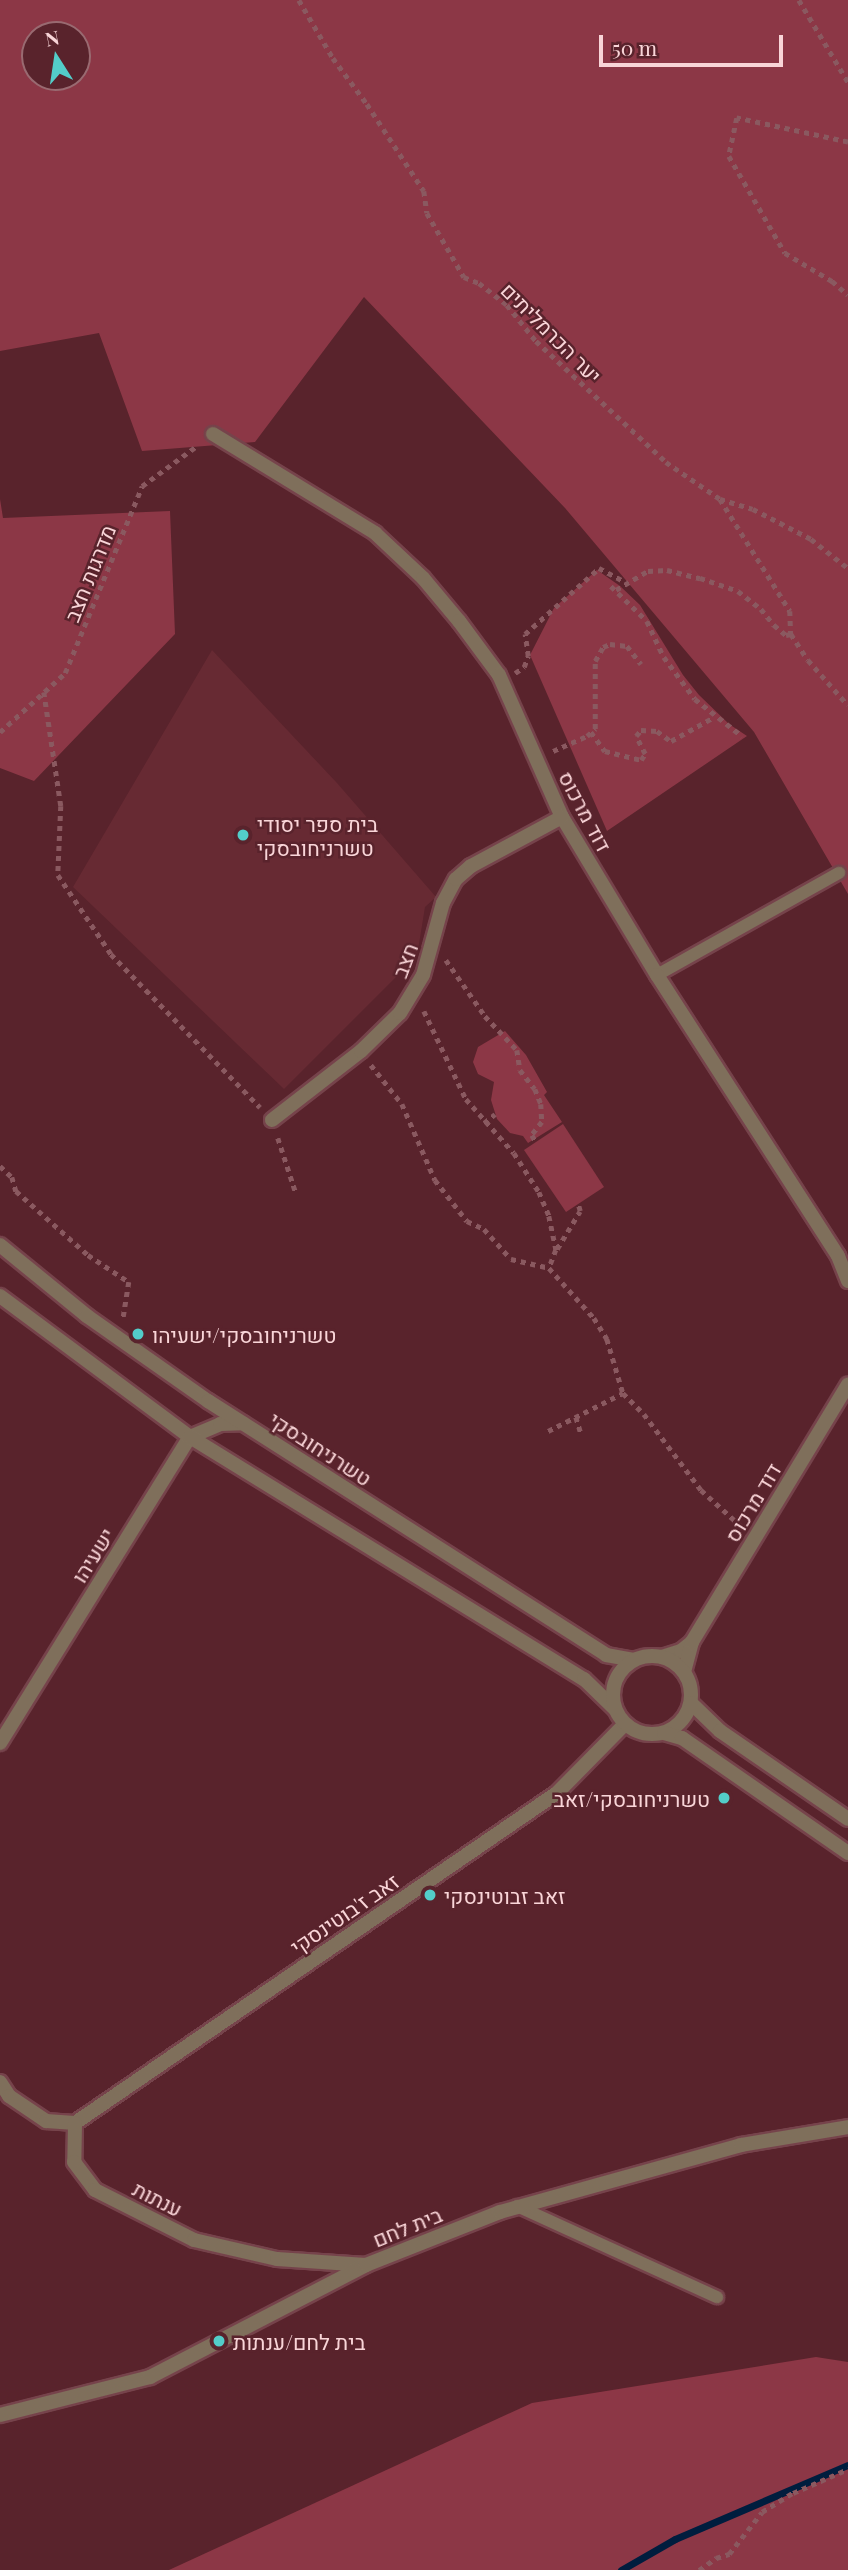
<!DOCTYPE html>
<html>
<head>
<meta charset="utf-8">
<style>
	body { margin:0 }
	#map { position:relative; width:848px; height:2570px; overflow:hidden; background:#59232c; font-family:"Playfair Display",Heebo,serif }
	div>[style] { position:absolute }
	.built>* { inset:0; background:#672a33 }
	.green>* { inset:0; background:#8c3746 }
	.stream>* { height:7px; margin:-3.5px; padding:0 3.5px; transform-origin:3.5px; border-radius:3.5px; background:#001d3e }
	.path>* { height:4.5px; margin-top:-2.25px; transform-origin:0; background:repeating-linear-gradient(90deg,#8a5960 0 5px,transparent 0 10px) }
	.roads { filter:drop-shadow(2px 0 #76434b) drop-shadow(-2px 0 #76434b) drop-shadow(0 2px #76434b) drop-shadow(0 -2px #76434b) }
	.service>* { height:12px; margin:-6px; padding:0 6px; transform-origin:6px; border-radius:6px; background:#7f6f5b }
	.minor>* { height:14px; margin:-7px; padding:0 7px; transform-origin:7px; border-radius:7px; background:#7f6f5b }
	.tertiary>* { height:14px; margin:-7px; padding:0 7px; transform-origin:7px; border-radius:7px; background:#7f6f5b }
	.tertiary>.ring { margin:-7px; padding:0; box-sizing:content-box; background:none; border:14px solid #7f6f5b; border-radius:50% }
	.dots>* { width:19px; height:19px; translate:-50% -50%; box-sizing:border-box; border:4px solid #59232c; border-radius:50% }
	span { translate:-50% -50%; white-space:nowrap; text-align:center; line-height:1.15; -webkit-text-stroke:5px #59232c; paint-order:stroke }
	.street-label { font-size:21px; color:#f9d5d8 }
	.poi-label { font-size:21px; color:#f9d5d8 }
	.left { translate:0 -50%; text-align:left }
	.right { translate:-100% -50%; text-align:right }
	.north { position:absolute; left:21px; top:21px; width:70px; height:70px; box-sizing:border-box; background:#59232c; border:2px solid #996a71; border-radius:50%; rotate:348deg; font-size:19px; font-weight:700; line-height:28px; text-align:center; color:#f9d5d8 }
	.north::after { content:''; display:block; margin:auto; width:24px; height:32px; background:#53cdc9; clip-path:polygon(50% 0,100% 100%,50% 72%,0 100%) }
	.scale { position:absolute; left:599px; top:35px; width:184px; height:32px; box-sizing:border-box; border:4px solid #f9d5d8; border-top:0; padding-left:9px; font-size:21px; line-height:24px; white-space:nowrap; color:#f9d5d8; -webkit-text-stroke:5px #59232c; paint-order:stroke }
</style>
</head>
<body>
<div id="map">
	<div class="built">
		<i style="clip-path:polygon(212px 650px,337px 783px,436px 897px,425px 907px,417px 956px,284px 1089px,73px 887px)"></i>
	</div>
	<div class="green">
		<i style="clip-path:polygon(evenodd,0 0,848px 0,848px 894px,754px 732px,565px 508px,364px 297px,255px 442px,142px 451px,99px 333px,0 351px,0 0,35px 35px,77px 35px,77px 77px,35px 77px,35px 35px)"></i>
		<i style="clip-path:polygon(0 499px,3px 518px,170px 511px,175px 634px,34px 781px,0 768px)"></i>
		<i style="clip-path:polygon(597px 570px,620px 586px,640px 605px,683px 675px,699px 695px,729px 724px,747px 736px,607px 831px,530px 655px,554px 608px)"></i>
		<i style="clip-path:polygon(505px 1031px,526px 1055px,547px 1092px,544px 1095px,562px 1122px,528px 1143px,523px 1136px,510px 1133px,497px 1119px,491px 1100px,494px 1082px,478px 1074px,473px 1062px,478px 1047px)"></i>
		<i style="clip-path:polygon(563px 1124px,604px 1187px,566px 1212px,524px 1150px)"></i>
		<i style="clip-path:polygon(816px 2357px,848px 2362px,848px 2570px,169px 2570px,532px 2403px)"></i>
	</div>
	<div class="stream">
		<i style="left:621px;top:2570px;width:62px;rotate:-29.9deg"></i>
		<i style="left:675px;top:2539px;width:188px;rotate:-23.2deg"></i>
	</div>
	<div class="path">
		<i style="left:299px;top:0;width:67px;rotate:59.6deg"></i>
		<i style="left:333px;top:58px;width:57px;rotate:53.5deg"></i>
		<i style="left:367px;top:104px;width:104px;rotate:56.8deg"></i>
		<i style="left:424px;top:191px;width:22px;rotate:82deg"></i>
		<i style="left:427px;top:213px;width:74px;rotate:60deg"></i>
		<i style="left:464px;top:277px;width:16px;rotate:22deg"></i>
		<i style="left:479px;top:283px;width:36px;rotate:38deg"></i>
		<i style="left:507px;top:305px;width:46px;rotate:51.1deg"></i>
		<i style="left:536px;top:341px;width:178px;rotate:42.9deg"></i>
		<i style="left:666px;top:462px;width:65px;rotate:34.4deg"></i>
		<i style="left:720px;top:499px;width:34px;rotate:17deg"></i>
		<i style="left:753px;top:509px;width:65px;rotate:27.3deg"></i>
		<i style="left:811px;top:539px;width:47px;rotate:38.1deg"></i>
		<i style="left:799px;top:0;width:96px;rotate:59.1deg"></i>
		<i style="left:848px;top:142px;width:114px;rotate:-167.8deg"></i>
		<i style="left:737px;top:118px;width:39px;rotate:102deg"></i>
		<i style="left:729px;top:156px;width:112px;rotate:60deg"></i>
		<i style="left:785px;top:253px;width:55px;rotate:30.8deg"></i>
		<i style="left:832px;top:281px;width:21px;rotate:41deg"></i>
		<i style="left:720px;top:499px;width:132px;rotate:58deg"></i>
		<i style="left:790px;top:611px;width:23px;rotate:88deg"></i>
		<i style="left:791px;top:634px;width:31px;rotate:57deg"></i>
		<i style="left:808px;top:660px;width:60px;rotate:48.4deg"></i>
		<i style="left:611px;top:586px;width:50px;rotate:44.2deg"></i>
		<i style="left:647px;top:621px;width:40px;rotate:65deg"></i>
		<i style="left:664px;top:657px;width:52px;rotate:53.6deg"></i>
		<i style="left:695px;top:699px;width:60px;rotate:38.2deg"></i>
		<i style="left:616px;top:590px;width:37px;rotate:-31deg"></i>
		<i style="left:648px;top:571px;width:19px;rotate:-3deg"></i>
		<i style="left:667px;top:570px;width:34px;rotate:14deg"></i>
		<i style="left:700px;top:578px;width:40px;rotate:18.9deg"></i>
		<i style="left:738px;top:591px;width:29px;rotate:38deg"></i>
		<i style="left:761px;top:609px;width:21px;rotate:51deg"></i>
		<i style="left:774px;top:625px;width:16px;rotate:40deg"></i>
		<i style="left:786px;top:635px;width:5px;rotate:-11deg"></i>
		<i style="left:515px;top:673px;width:11px;rotate:-34deg"></i>
		<i style="left:524px;top:667px;width:12px;rotate:-70deg"></i>
		<i style="left:528px;top:656px;width:22px;rotate:-98deg"></i>
		<i style="left:525px;top:634px;width:99px;rotate:-41.7deg"></i>
		<i style="left:599px;top:568px;width:30px;rotate:28deg"></i>
		<i style="left:44px;top:692px;width:115px;rotate:81.5deg"></i>
		<i style="left:61px;top:806px;width:69px;rotate:92.5deg"></i>
		<i style="left:58px;top:875px;width:95px;rotate:56.1deg"></i>
		<i style="left:111px;top:954px;width:214px;rotate:45.8deg"></i>
		<i style="left:0;top:732px;width:88px;rotate:-42.2deg"></i>
		<i style="left:65px;top:673px;width:202px;rotate:-67.6deg"></i>
		<i style="left:142px;top:486px;width:69px;rotate:-36.2deg"></i>
		<i style="left:591px;top:732px;width:24px;rotate:54deg"></i>
		<i style="left:605px;top:751px;width:37px;rotate:14deg"></i>
		<i style="left:641px;top:760px;width:7px;rotate:-56deg"></i>
		<i style="left:645px;top:754px;width:20px;rotate:-117deg"></i>
		<i style="left:636px;top:736px;width:8px;rotate:-50deg"></i>
		<i style="left:641px;top:730px;width:16px;rotate:4deg"></i>
		<i style="left:657px;top:731px;width:17px;rotate:36deg"></i>
		<i style="left:671px;top:741px;width:49px;rotate:-29.2deg"></i>
		<i style="left:553px;top:751px;width:37px;rotate:-24deg"></i>
		<i style="left:587px;top:736px;width:11px;rotate:-41deg"></i>
		<i style="left:595px;top:729px;width:68px;rotate:-90deg"></i>
		<i style="left:595px;top:661px;width:16px;rotate:-60deg"></i>
		<i style="left:603px;top:647px;width:8px;rotate:-23deg"></i>
		<i style="left:610px;top:644px;width:17px;rotate:7deg"></i>
		<i style="left:627px;top:646px;width:23px;rotate:52deg"></i>
		<i style="left:446px;top:960px;width:68px;rotate:55.1deg"></i>
		<i style="left:485px;top:1016px;width:47px;rotate:46.7deg"></i>
		<i style="left:517px;top:1050px;width:20px;rotate:81deg"></i>
		<i style="left:520px;top:1070px;width:24px;rotate:52deg"></i>
		<i style="left:535px;top:1089px;width:16px;rotate:68deg"></i>
		<i style="left:541px;top:1104px;width:18px;rotate:87deg"></i>
		<i style="left:542px;top:1122px;width:16px;rotate:128deg"></i>
		<i style="left:532px;top:1135px;width:8px;rotate:60deg"></i>
		<i style="left:424px;top:1011px;width:98px;rotate:64.5deg"></i>
		<i style="left:466px;top:1099px;width:72px;rotate:48.4deg"></i>
		<i style="left:514px;top:1153px;width:46px;rotate:57.3deg"></i>
		<i style="left:539px;top:1192px;width:26px;rotate:67deg"></i>
		<i style="left:549px;top:1216px;width:35px;rotate:78deg"></i>
		<i style="left:556px;top:1250px;width:19px;rotate:111deg"></i>
		<i style="left:371px;top:1065px;width:50px;rotate:51.5deg"></i>
		<i style="left:402px;top:1104px;width:83px;rotate:66.5deg"></i>
		<i style="left:435px;top:1180px;width:52px;rotate:52deg"></i>
		<i style="left:467px;top:1221px;width:19px;rotate:25deg"></i>
		<i style="left:484px;top:1229px;width:40px;rotate:48deg"></i>
		<i style="left:511px;top:1259px;width:39px;rotate:13deg"></i>
		<i style="left:549px;top:1268px;width:67px;rotate:48deg"></i>
		<i style="left:594px;top:1318px;width:25px;rotate:58deg"></i>
		<i style="left:607px;top:1339px;width:56px;rotate:73.5deg"></i>
		<i style="left:623px;top:1393px;width:30px;rotate:45deg"></i>
		<i style="left:644px;top:1414px;width:95px;rotate:53.1deg"></i>
		<i style="left:701px;top:1490px;width:54px;rotate:42deg"></i>
		<i style="left:484px;top:1123px;width:14px;rotate:-39deg"></i>
		<i style="left:278px;top:1138px;width:58px;rotate:71.9deg"></i>
		<i style="left:0;top:1166px;width:16px;rotate:43deg"></i>
		<i style="left:12px;top:1177px;width:15px;rotate:74deg"></i>
		<i style="left:16px;top:1191px;width:96px;rotate:41.6deg"></i>
		<i style="left:88px;top:1255px;width:49px;rotate:33.4deg"></i>
		<i style="left:129px;top:1282px;width:39px;rotate:99deg"></i>
		<i style="left:557px;top:1249px;width:44px;rotate:-58.8deg"></i>
		<i style="left:580px;top:1211px;width:7px;rotate:-106deg"></i>
		<i style="left:576px;top:1417px;width:17px;rotate:73deg"></i>
		<i style="left:548px;top:1431px;width:84px;rotate:-26.9deg"></i>
		<i style="left:699px;top:2570px;width:21px;rotate:-35deg"></i>
		<i style="left:716px;top:2558px;width:14px;rotate:-17deg"></i>
		<i style="left:729px;top:2554px;width:53px;rotate:-51.8deg"></i>
		<i style="left:762px;top:2512px;width:36px;rotate:-32deg"></i>
		<i style="left:793px;top:2493px;width:60px;rotate:-23.6deg"></i>
	</div>
	<div class="roads">
		<div class="service">
			<i style="left:657px;top:975px;width:209px;rotate:-29.3deg"></i>
			<i style="left:517px;top:2206px;width:220px;rotate:24.5deg"></i>
		</div>
		<div class="minor">
			<i style="left:213px;top:434px;width:190px;rotate:31.4deg"></i>
			<i style="left:375px;top:533px;width:66px;rotate:43.2deg"></i>
			<i style="left:423px;top:578px;width:56px;rotate:50.1deg"></i>
			<i style="left:459px;top:621px;width:67px;rotate:53.5deg"></i>
			<i style="left:499px;top:675px;width:155px;rotate:66.1deg"></i>
			<i style="left:562px;top:817px;width:184px;rotate:59deg"></i>
			<i style="left:657px;top:975px;width:334px;rotate:57.2deg"></i>
			<i style="left:838px;top:1256px;width:27px;rotate:68deg"></i>
			<i style="left:272px;top:1120px;width:113px;rotate:-37.8deg"></i>
			<i style="left:361px;top:1051px;width:54px;rotate:-44.3deg"></i>
			<i style="left:400px;top:1013px;width:44px;rotate:-58.8deg"></i>
			<i style="left:423px;top:975px;width:75px;rotate:-74.5deg"></i>
			<i style="left:443px;top:903px;width:27px;rotate:-62deg"></i>
			<i style="left:456px;top:879px;width:20px;rotate:-41deg"></i>
			<i style="left:471px;top:866px;width:103px;rotate:-28.3deg"></i>
			<i style="left:662px;top:1657px;width:20px;rotate:-18deg"></i>
			<i style="left:681px;top:1651px;width:14px;rotate:-39deg"></i>
			<i style="left:684px;top:1672px;width:31px;rotate:-75deg"></i>
			<i style="left:692px;top:1642px;width:301px;rotate:-58.8deg"></i>
			<i style="left:0;top:1743px;width:360px;rotate:-58.2deg"></i>
			<i style="left:190px;top:1437px;width:33px;rotate:-23deg"></i>
			<i style="left:220px;top:1424px;width:23px;rotate:-2deg"></i>
			<i style="left:0;top:2082px;width:17px;rotate:57deg"></i>
			<i style="left:9px;top:2096px;width:45px;rotate:34deg"></i>
			<i style="left:46px;top:2121px;width:29px;rotate:4deg"></i>
			<i style="left:75px;top:2123px;width:584px;rotate:-34.4deg"></i>
			<i style="left:557px;top:1793px;width:97px;rotate:-45.4deg"></i>
			<i style="left:75px;top:2123px;width:39px;rotate:91deg"></i>
			<i style="left:74px;top:2162px;width:35px;rotate:53deg"></i>
			<i style="left:95px;top:2190px;width:111px;rotate:26.8deg"></i>
			<i style="left:194px;top:2240px;width:85px;rotate:12.9deg"></i>
			<i style="left:277px;top:2259px;width:89px;rotate:3.9deg"></i>
			<i style="left:0;top:2415px;width:155px;rotate:-14.2deg"></i>
			<i style="left:150px;top:2377px;width:243px;rotate:-27.4deg"></i>
			<i style="left:366px;top:2265px;width:144px;rotate:-21.6deg"></i>
			<i style="left:500px;top:2212px;width:250px;rotate:-15.5deg"></i>
			<i style="left:741px;top:2145px;width:109px;rotate:-9.5deg"></i>
		</div>
		<div class="tertiary">
			<i style="left:0;top:1245px;width:112px;rotate:39.2deg"></i>
			<i style="left:87px;top:1316px;width:148px;rotate:35.1deg"></i>
			<i style="left:208px;top:1401px;width:472px;rotate:32.5deg"></i>
			<i style="left:606px;top:1655px;width:28px;rotate:10deg"></i>
			<i style="left:0;top:1296px;width:237px;rotate:36.6deg"></i>
			<i style="left:190px;top:1437px;width:462px;rotate:31.6deg"></i>
			<i style="left:584px;top:1679px;width:43px;rotate:44.1deg"></i>
			<i class="ring" style="left:613px;top:1656px;width:64px;height:64px"></i>
			<i style="left:691px;top:1703px;width:40px;rotate:44deg"></i>
			<i style="left:720px;top:1731px;width:155px;rotate:34.5deg"></i>
			<i style="left:664px;top:1733px;width:19px;rotate:16deg"></i>
			<i style="left:682px;top:1738px;width:202px;rotate:34.7deg"></i>
		</div>
	</div>
	<div class="dots">
		<i style="left:243px;top:835px;background:#53cdc9"></i>
		<i style="left:138px;top:1334px;background:#53cdc9"></i>
		<i style="left:724px;top:1798px;background:#53cdc9"></i>
		<i style="left:430px;top:1895px;background:#53cdc9"></i>
		<i style="left:219px;top:2341px;background:#53cdc9"></i>
	</div>
	<div class="street-label">
		<span style="left:552px;top:332px;rotate:45deg">יער הכרמליתים</span>
		<span style="left:89px;top:573px;rotate:-68deg">מדרגות חצב</span>
		<span style="left:586px;top:811px;rotate:62deg">דוד מרכוס</span>
		<span style="left:404px;top:960px;rotate:-69deg">חצב</span>
		<span style="left:321px;top:1448px;rotate:33deg">טשרניחובסקי</span>
		<span style="left:752px;top:1502px;rotate:-59deg">דוד מרכוס</span>
		<span style="left:92px;top:1555px;rotate:-58deg">ישעיהו</span>
		<span style="left:344px;top:1913px;rotate:-34deg">זאב ז'בוטינסקי</span>
		<span style="left:158px;top:2198px;rotate:27deg">ענתות</span>
		<span style="left:407px;top:2226px;rotate:-22deg">בית לחם</span>
	</div>
	<div class="poi-label">
		<span class="left" style="left:257px;top:835px">בית ספר יסודי<br>טשרניחובסקי</span>
		<span class="left" style="left:152px;top:1334px">טשרניחובסקי/ישעיהו</span>
		<span class="right" style="left:710px;top:1798px">טשרניחובסקי/זאב</span>
		<span class="left" style="left:444px;top:1895px">זאב זבוטינסקי</span>
		<span class="left" style="left:233px;top:2341px">בית לחם/ענתות</span>
	</div>
	<div class="north">N</div>
	<div class="scale">50 m</div>
</div>
</body>
</html>
